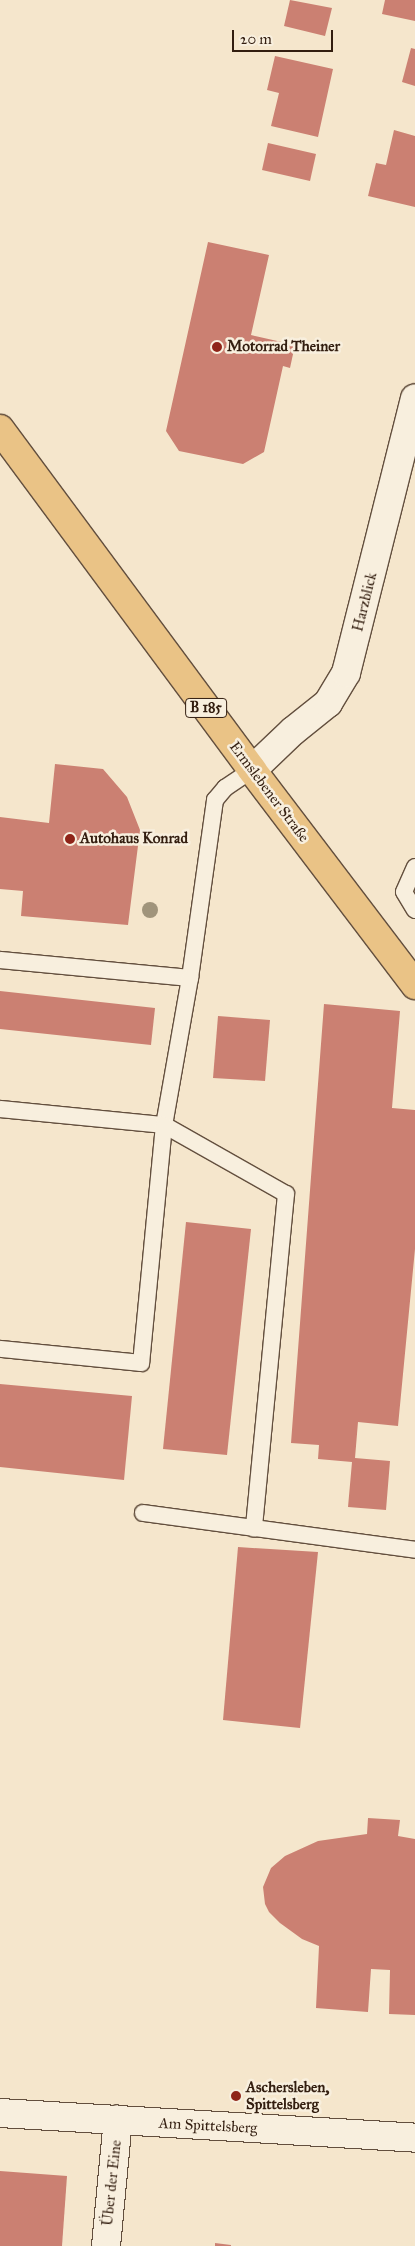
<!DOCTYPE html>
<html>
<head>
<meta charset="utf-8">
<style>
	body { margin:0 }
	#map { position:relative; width:415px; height:2246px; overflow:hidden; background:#f5e6cc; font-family:"IM FELL Great Primer",serif }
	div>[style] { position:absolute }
	.building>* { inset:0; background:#cb8072 }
	.roads { filter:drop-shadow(1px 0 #634f3e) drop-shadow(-1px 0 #634f3e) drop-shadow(0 1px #634f3e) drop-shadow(0 -1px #634f3e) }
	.service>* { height:16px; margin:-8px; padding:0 8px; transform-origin:8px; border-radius:8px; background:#f8efde }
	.minor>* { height:28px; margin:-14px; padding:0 14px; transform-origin:14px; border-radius:14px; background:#f8efde }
	.secondary>* { height:28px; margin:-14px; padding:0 14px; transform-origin:14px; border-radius:14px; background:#f8efde }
	.primary>* { height:28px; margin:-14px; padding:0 14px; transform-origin:14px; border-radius:14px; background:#eac386 }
	.trees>* { width:16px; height:16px; margin:-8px; border-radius:50%; background:#a0947b }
	.dots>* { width:14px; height:14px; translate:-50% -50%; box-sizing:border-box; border:2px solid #f8efde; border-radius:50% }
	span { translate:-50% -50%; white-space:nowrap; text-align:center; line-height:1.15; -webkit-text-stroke:5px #f8efde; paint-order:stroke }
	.shield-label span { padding:1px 4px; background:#f8efde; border:1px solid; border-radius:4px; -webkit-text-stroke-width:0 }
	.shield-label { font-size:14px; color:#321d0f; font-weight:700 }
	.poi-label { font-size:15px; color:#321d0f; font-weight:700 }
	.left { translate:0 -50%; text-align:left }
	.street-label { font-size:15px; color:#321d0f }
	.scale { position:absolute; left:232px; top:30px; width:101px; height:22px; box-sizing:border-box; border:2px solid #321d0f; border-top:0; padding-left:6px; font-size:15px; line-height:18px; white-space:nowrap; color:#321d0f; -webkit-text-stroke:4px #f8efde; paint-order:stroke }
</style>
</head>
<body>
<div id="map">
	<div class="building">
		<i style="clip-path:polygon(290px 0,332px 8px,325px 36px,284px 26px)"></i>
		<i style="clip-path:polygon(385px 0,415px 0,415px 21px,382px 14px)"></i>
		<i style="clip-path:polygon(411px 48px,415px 49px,415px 86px,402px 82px)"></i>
		<i style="clip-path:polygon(275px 56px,333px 69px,318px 137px,271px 126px,279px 93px,267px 90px)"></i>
		<i style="clip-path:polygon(394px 130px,415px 136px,415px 207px,368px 196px,376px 163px,386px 165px)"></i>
		<i style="clip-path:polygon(268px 143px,316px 154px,310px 181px,262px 170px)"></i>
		<i style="clip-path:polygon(208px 242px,269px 255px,251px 335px,295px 345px,290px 368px,283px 366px,264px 452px,243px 464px,179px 451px,166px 431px)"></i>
		<i style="clip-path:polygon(55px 764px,103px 769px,127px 797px,140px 830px,128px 925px,21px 916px,23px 891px,0 889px,0 817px,49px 823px)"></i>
		<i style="clip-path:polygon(0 991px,155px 1008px,151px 1045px,0 1029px)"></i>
		<i style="clip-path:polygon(324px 1004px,400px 1011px,392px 1108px,415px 1110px,415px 1249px,398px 1426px,358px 1422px,355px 1458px,390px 1461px,386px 1510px,348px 1507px,352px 1462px,318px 1459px,319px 1445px,291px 1443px)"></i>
		<i style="clip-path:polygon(218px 1016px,270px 1020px,265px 1081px,213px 1078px)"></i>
		<i style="clip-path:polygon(186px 1222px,251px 1229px,227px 1455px,163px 1449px)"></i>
		<i style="clip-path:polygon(0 1384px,132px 1396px,124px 1480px,0 1467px)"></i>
		<i style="clip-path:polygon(238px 1547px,318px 1552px,300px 1728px,223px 1720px)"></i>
		<i style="clip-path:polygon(368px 1818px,400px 1820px,398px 1836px,415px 1839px,415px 2015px,389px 2014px,390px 1970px,371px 1969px,368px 2012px,316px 2008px,319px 1946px,302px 1939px,280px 1923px,269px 1912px,265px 1904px,263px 1887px,271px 1868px,285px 1856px,318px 1841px,367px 1834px)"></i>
		<i style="clip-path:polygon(0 2171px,67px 2176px,62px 2246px,0 2246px)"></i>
		<i style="clip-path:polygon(215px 2243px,231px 2245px,231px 2246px,215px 2246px)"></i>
	</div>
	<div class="roads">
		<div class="service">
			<i style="left:415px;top:867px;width:27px;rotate:114deg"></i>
			<i style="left:404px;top:892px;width:21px;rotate:59deg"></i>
			<i style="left:0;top:960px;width:191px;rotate:5.4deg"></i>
			<i style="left:190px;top:978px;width:180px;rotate:-82deg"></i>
			<i style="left:215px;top:800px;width:16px;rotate:-50deg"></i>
			<i style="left:225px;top:788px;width:32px;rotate:-34deg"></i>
			<i style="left:190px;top:978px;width:149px;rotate:100deg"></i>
			<i style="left:164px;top:1125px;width:140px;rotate:29.5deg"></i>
			<i style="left:286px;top:1194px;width:336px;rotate:95.5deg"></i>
			<i style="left:0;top:1109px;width:165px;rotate:5.6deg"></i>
			<i style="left:164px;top:1125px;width:239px;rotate:95.5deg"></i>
			<i style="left:141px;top:1363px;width:142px;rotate:-174.3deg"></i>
			<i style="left:143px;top:1513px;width:275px;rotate:7.7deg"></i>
		</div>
		<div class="minor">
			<i style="left:252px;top:770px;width:57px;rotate:-43.6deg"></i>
			<i style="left:293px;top:731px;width:45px;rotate:-38.7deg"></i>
			<i style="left:328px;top:703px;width:35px;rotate:-59deg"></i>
			<i style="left:346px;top:673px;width:283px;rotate:-75.9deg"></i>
			<i style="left:106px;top:2246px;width:127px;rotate:-84.6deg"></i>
		</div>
		<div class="secondary">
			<i style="left:0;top:2113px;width:416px;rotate:3.4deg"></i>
		</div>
		<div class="primary">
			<i style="left:0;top:429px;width:424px;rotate:53.5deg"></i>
			<i style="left:252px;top:770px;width:270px;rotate:52.8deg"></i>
		</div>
	</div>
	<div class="trees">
		<i style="left:150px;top:910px"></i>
	</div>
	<div class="dots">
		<i style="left:217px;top:347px;background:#8f2418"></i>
		<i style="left:70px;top:839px;background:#8f2418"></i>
		<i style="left:236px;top:2096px;background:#8f2418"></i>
	</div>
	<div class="shield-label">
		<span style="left:206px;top:708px">B 185</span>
	</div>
	<div class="poi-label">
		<span class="left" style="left:227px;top:347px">Motorrad Theiner</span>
		<span class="left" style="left:80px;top:839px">Autohaus Konrad</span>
		<span class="left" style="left:246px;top:2096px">Aschersleben,<br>Spittelsberg</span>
	</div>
	<div class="street-label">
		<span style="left:365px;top:602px;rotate:-76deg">Harzblick</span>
		<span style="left:269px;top:792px;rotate:53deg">Ermslebener Straße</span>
		<span style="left:208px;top:2126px;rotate:3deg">Am Spittelsberg</span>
		<span style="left:112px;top:2183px;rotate:-84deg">Über der Eine</span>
	</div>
	<div class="scale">20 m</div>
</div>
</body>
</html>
